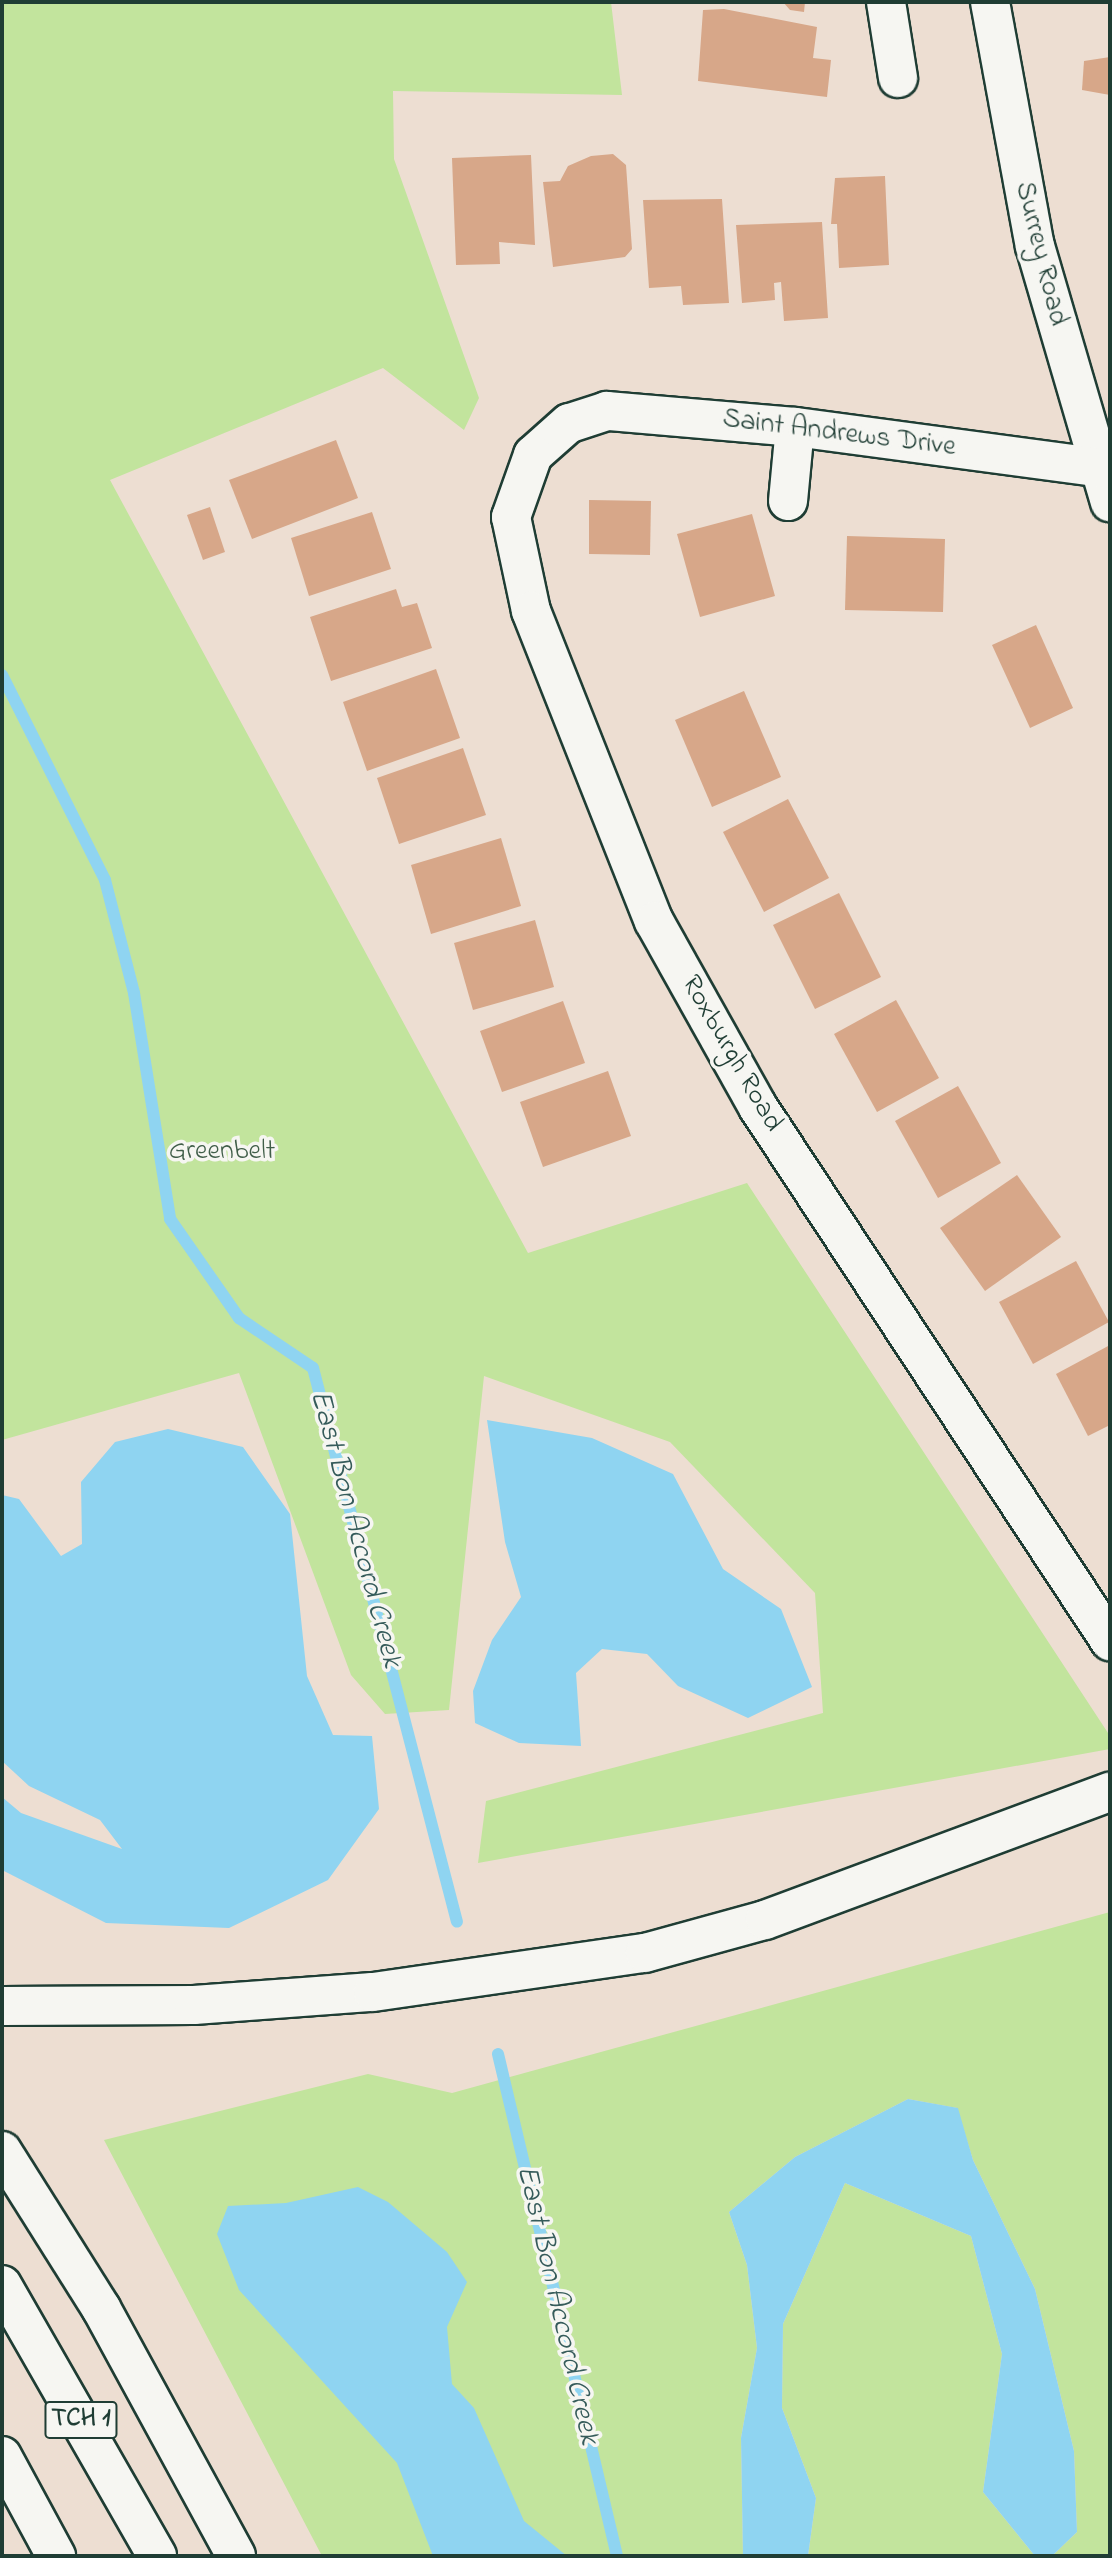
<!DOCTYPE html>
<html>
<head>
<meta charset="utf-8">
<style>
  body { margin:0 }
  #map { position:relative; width:1112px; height:2558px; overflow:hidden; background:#edded2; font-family:"Indie Flower",sans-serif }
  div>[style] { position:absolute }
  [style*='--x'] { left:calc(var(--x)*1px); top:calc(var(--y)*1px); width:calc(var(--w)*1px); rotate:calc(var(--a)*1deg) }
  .green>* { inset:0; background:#c2e49d }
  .water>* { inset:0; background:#8fd4f1 }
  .stream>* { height:12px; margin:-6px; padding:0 6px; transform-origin:6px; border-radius:6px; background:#8fd4f1 }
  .building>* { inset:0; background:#d7a789 }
  .roads { filter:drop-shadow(2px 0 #1f3d34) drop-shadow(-2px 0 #1f3d34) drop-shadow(0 2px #1f3d34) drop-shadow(0 -2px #1f3d34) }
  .minor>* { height:38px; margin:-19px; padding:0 19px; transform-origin:19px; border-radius:19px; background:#f6f6f2 }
  .highway>* { height:38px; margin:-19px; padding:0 19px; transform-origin:19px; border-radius:19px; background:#f6f6f2 }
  span { translate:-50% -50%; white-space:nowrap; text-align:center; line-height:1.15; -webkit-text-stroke:7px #f6f6f2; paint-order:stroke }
  .shield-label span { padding:2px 5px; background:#f6f6f2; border:2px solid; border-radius:5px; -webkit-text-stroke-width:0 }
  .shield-label { font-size:26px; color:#1f3d34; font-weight:700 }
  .street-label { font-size:28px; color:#1f3d34 }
  .park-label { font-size:28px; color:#405e49 }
  .water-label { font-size:30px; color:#355b5a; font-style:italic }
  .frame { position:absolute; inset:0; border:4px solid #1f3d34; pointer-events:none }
</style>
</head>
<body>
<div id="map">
  <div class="green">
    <div style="clip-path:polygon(2px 2px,611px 2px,622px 95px,393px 91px,394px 159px,479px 398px,464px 430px,383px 368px,110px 480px,528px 1253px,747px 1183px,1110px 1736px,1110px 1749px,478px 1863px,486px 1801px,823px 1713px,815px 1593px,670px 1442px,484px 1376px,449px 1710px,385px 1714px,351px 1675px,239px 1373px,2px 1440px)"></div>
    <div style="clip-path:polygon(1110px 1912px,1110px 2556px,1052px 2556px,1077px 2532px,1074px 2451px,1035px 2289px,973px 2160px,957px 2108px,908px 2099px,795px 2157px,729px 2212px,747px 2265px,757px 2348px,741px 2438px,743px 2556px,322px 2556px,104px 2140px,368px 2074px,452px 2093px)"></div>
    <div style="clip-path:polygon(845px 2183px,971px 2236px,1002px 2354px,983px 2492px,1035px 2556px,808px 2556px,816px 2498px,782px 2408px,783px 2324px)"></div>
  </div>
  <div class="water">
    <div style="clip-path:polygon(487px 1420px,592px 1438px,673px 1474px,723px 1569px,781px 1609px,812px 1687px,748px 1718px,678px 1686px,647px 1654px,602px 1649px,576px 1673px,581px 1746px,519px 1743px,475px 1723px,473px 1691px,492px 1640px,521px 1597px,505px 1542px)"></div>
    <div style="clip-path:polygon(168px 1429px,243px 1447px,290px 1514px,307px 1676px,333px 1735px,372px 1736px,379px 1809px,328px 1880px,229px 1928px,106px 1923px,2px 1870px,2px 1797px,21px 1813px,122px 1849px,100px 1820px,29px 1786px,2px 1761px,2px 1495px,19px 1499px,61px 1556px,82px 1544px,81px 1482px,115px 1442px)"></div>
    <div style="clip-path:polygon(908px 2099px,958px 2108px,973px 2160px,1035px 2289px,1074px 2451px,1077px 2532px,1052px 2556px,1035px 2556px,983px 2492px,1002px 2354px,971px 2236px,845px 2183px,783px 2324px,782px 2408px,816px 2498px,808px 2556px,743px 2556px,741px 2438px,757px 2348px,747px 2265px,729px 2212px,795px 2157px)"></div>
    <div style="clip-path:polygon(358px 2187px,388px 2202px,447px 2252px,467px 2282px,447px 2327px,452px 2384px,474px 2408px,524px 2521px,567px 2556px,433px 2556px,397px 2463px,239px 2290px,217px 2234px,228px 2206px,286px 2203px)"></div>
  </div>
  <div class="stream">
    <div style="--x:2;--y:675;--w:229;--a:63.3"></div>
    <div style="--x:105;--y:880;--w:117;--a:75.6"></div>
    <div style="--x:134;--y:993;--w:229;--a:80.9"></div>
    <div style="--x:170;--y:1219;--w:121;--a:55.1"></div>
    <div style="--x:239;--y:1318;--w:89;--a:34"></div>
    <div style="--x:313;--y:1368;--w:572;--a:75.43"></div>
    <div style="--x:498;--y:2054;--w:516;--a:76.66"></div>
  </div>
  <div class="building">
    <div style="clip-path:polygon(783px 2px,805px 2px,804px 12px,790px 10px)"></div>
    <div style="clip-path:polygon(724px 9px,817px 27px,813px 58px,831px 60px,827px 97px,698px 81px,703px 10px)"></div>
    <div style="clip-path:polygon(1110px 57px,1110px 95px,1082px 90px,1084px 61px)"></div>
    <div style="clip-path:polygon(613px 154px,626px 165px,632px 249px,625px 257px,553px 267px,543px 182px,560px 181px,568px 166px,591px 156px)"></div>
    <div style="clip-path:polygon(531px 155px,535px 245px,499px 242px,500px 264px,456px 265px,452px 158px)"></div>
    <div style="clip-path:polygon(885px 176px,889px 265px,839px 268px,837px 224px,831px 224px,835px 178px)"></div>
    <div style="clip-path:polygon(722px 199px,729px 303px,683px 305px,681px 286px,649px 288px,643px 200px)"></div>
    <div style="clip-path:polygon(822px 222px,828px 318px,784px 321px,781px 282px,774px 283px,775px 300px,742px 303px,736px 225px)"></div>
    <div style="clip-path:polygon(336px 440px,358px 498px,252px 539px,229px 480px)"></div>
    <div style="clip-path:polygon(589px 500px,651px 501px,650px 555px,589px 554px)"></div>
    <div style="clip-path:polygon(210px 507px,225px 552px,203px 560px,187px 515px)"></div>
    <div style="clip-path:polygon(372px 512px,391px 569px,309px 596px,291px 538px)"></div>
    <div style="clip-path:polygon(752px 514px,775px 596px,700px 617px,677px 534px)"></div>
    <div style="clip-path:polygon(847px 536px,945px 539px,943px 612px,845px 610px)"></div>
    <div style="clip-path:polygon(396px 589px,402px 607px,417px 603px,432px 648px,331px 681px,310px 617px)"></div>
    <div style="clip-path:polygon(1036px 625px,1073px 708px,1030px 728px,992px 645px)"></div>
    <div style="clip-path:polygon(436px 669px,460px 738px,367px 771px,343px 702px)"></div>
    <div style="clip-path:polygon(744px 691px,781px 777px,712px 807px,675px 720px)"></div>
    <div style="clip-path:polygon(463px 748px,486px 815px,399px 844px,377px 778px)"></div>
    <div style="clip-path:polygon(788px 799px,829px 878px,764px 912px,723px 832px)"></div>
    <div style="clip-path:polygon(501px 838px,521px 906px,431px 934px,411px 865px)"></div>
    <div style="clip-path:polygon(839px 893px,881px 977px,815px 1009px,773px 925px)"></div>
    <div style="clip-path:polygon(535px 920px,554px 987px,473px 1010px,454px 943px)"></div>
    <div style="clip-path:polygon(896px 1000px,939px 1078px,877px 1112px,834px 1034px)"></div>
    <div style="clip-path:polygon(563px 1001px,585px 1063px,502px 1092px,480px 1031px)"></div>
    <div style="clip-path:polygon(608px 1071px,631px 1136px,543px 1167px,520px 1102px)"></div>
    <div style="clip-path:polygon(958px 1086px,1001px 1163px,938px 1198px,895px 1121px)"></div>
    <div style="clip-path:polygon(1017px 1175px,1061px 1237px,985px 1291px,940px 1228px)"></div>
    <div style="clip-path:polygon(1076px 1261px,1109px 1322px,1033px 1364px,999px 1302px)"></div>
    <div style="clip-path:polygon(1110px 1345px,1110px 1425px,1088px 1436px,1056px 1374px)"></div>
  </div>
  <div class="roads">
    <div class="minor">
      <div style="--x:886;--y:2;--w:77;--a:81"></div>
      <div style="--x:990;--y:2;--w:248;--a:79.6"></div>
      <div style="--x:1035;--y:246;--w:267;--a:73.7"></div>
      <div style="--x:1110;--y:469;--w:318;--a:-172.4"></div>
      <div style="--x:795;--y:427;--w:189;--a:-175.1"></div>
      <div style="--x:607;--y:411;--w:40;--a:162"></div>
      <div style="--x:569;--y:423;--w:48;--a:138.4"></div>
      <div style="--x:533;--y:455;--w:66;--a:109.5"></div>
      <div style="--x:511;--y:517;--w:96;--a:78"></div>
      <div style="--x:531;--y:611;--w:334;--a:68.4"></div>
      <div style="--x:654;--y:921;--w:213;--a:60.8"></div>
      <div style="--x:758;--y:1107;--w:640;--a:56.61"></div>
      <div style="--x:788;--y:501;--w:74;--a:-84.6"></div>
      <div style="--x:2;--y:2006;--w:192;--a:-0.3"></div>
      <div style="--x:194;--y:2005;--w:179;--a:-4.2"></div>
      <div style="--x:373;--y:1992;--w:275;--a:-8.2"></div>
      <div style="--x:645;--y:1953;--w:124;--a:-15.4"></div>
      <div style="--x:765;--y:1920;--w:368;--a:-20.4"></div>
    </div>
    <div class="highway">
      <div style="--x:2;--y:2151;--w:186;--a:57.8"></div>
      <div style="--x:101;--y:2308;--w:282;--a:61.4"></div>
      <div style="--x:2;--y:2285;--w:312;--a:60.2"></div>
      <div style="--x:2;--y:2456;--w:114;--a:61.6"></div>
    </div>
  </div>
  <div class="shield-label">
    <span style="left:81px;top:2420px">TCH 1</span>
  </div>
  <div class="street-label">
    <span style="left:1040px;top:254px;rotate:76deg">Surrey Road</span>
    <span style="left:839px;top:434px;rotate:7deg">Saint Andrews Drive</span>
    <span style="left:731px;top:1054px;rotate:60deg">Roxburgh Road</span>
  </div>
  <div class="park-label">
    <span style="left:222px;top:1152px">Greenbelt</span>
  </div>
  <div class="water-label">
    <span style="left:355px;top:1529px;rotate:75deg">East Bon Accord Creek</span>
    <span style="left:557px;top:2305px;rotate:77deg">East Bon Accord Creek</span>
  </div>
  <div class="frame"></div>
</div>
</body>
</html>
